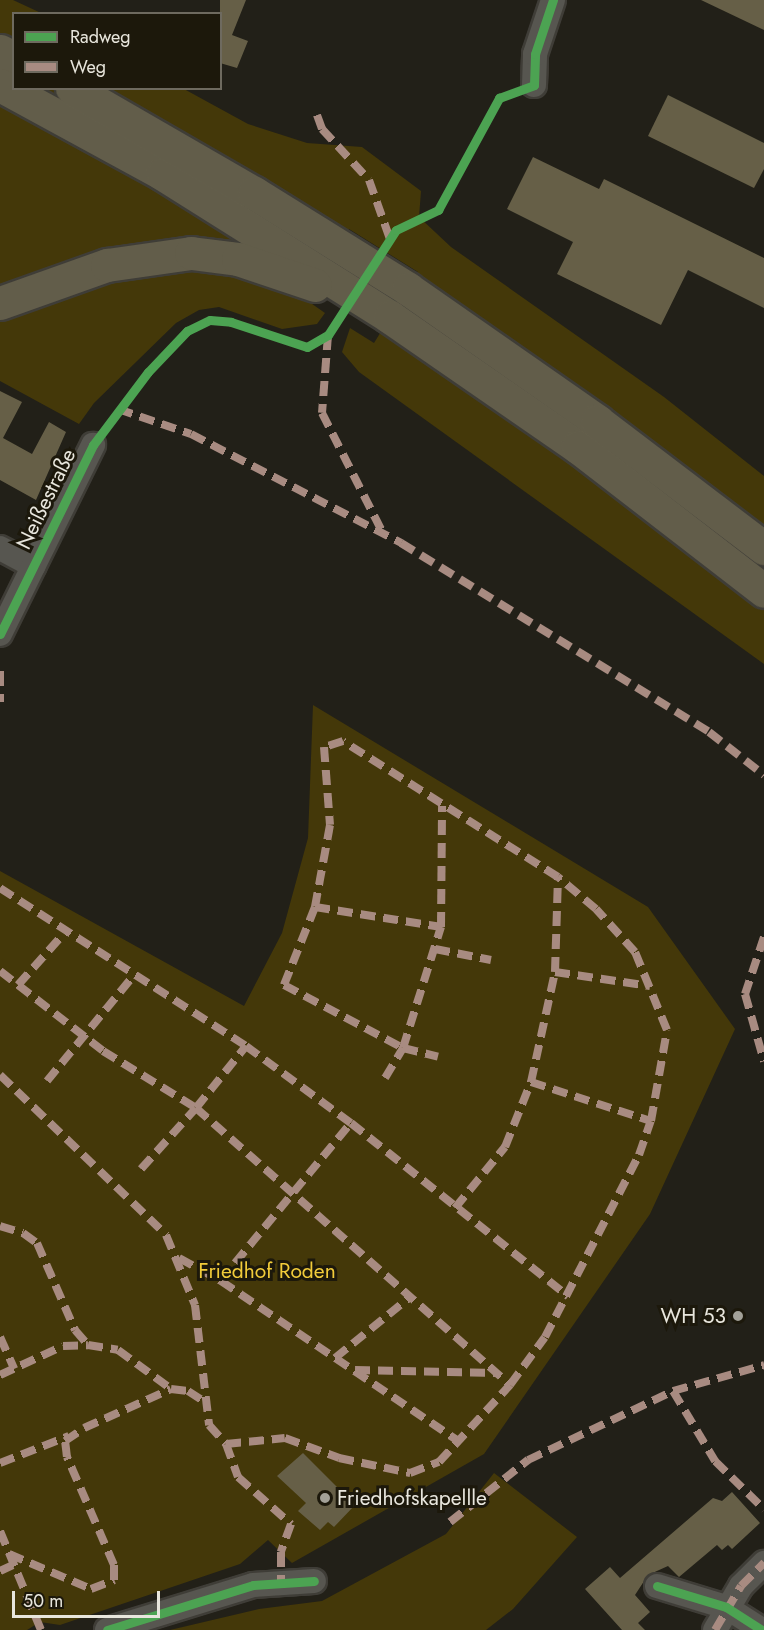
<!DOCTYPE html>
<html>
<head>
<meta charset="utf-8">
<style>
  body { margin:0 }
  #map { position:relative; width:764px; height:1630px; overflow:hidden; background:#222018; font-family:Jost,sans-serif }
  div>[style] { position:absolute }
  [style*='--x'] { left:calc(var(--x)*1px); top:calc(var(--y)*1px); width:calc(var(--w)*1px); rotate:calc(var(--a)*1deg) }
  .green>* { inset:0; background:#443809 }
  .building>* { inset:0; background:#665f47 }
  .roads { filter:drop-shadow(2px 0 #3f3d37) drop-shadow(-2px 0 #3f3d37) drop-shadow(0 2px #3f3d37) drop-shadow(0 -2px #3f3d37) }
  .minor>* { height:24px; margin:-12px; padding:0 12px; transform-origin:12px; border-radius:12px; background:#575650 }
  .highway>* { height:33px; margin:-16.5px; padding:0 16.5px; transform-origin:16.5px; border-radius:16.5px; background:#625d4a }
  .quiet>* { height:8px; margin-top:-4px; transform-origin:0; background:repeating-linear-gradient(90deg,#a88b81 0 15px,transparent 0 23px) }
  .cycleway>* { height:9px; margin:-4.5px; padding:0 4.5px; transform-origin:4.5px; border-radius:4.5px; background:#4ca352 }
  .dots>* { width:16px; height:16px; translate:-50% -50%; box-sizing:border-box; border:3px solid #1c180b; border-radius:50% }
  span { translate:-50% -50%; white-space:nowrap; text-align:center; line-height:1.15; -webkit-text-stroke:6px #1c180b; paint-order:stroke }
  .street-label { font-size:21px; color:#e8e6dd }
  .park-label { font-size:21px; color:#f1cb3a }
  .poi-label { font-size:21px; color:#e8e6dd }
  .right { translate:-100% -50%; text-align:right }
  .left { translate:0 -50%; text-align:left }
  .legend { position:absolute; left:12px; top:12px; width:210px; height:78px; box-sizing:border-box; background:#1c180b; border:2px solid #6e6a5f; margin:0; padding:8px 10px; list-style:none; font-size:18px; color:#e8e6dd }
  .legend li { display:flex; align-items:center; gap:12px; height:30px }
  .legend b { width:30px; border:2px solid #6e6a5f }
  .scale { position:absolute; left:12px; top:1591px; width:148px; height:27px; box-sizing:border-box; border:3px solid #e8e6dd; border-top:0; padding-left:8px; font-size:18px; line-height:21px; white-space:nowrap; color:#e8e6dd; -webkit-text-stroke:4px #1c180b; paint-order:stroke }
</style>
</head>
<body>
<div id="map">
  <div class="green">
    <div style="clip-path:polygon(0 0,13px 0,41px 13px,14px 14px,14px 88px,184px 89px,248px 124px,307px 143px,362px 147px,421px 191px,419px 217px,451px 247px,664px 397px,764px 476px,764px 664px,359px 372px,342px 352px,350px 328px,374px 343px,418px 272px,349px 229px,305px 299px,325px 313px,317px 324px,282px 329px,219px 307px,199px 310px,176px 323px,94px 403px,79px 424px,0 381px)"></div>
    <div style="clip-path:polygon(313px 705px,648px 907px,735px 1029px,650px 1214px,484px 1454px,292px 1563px,268px 1540px,240px 1564px,60px 1625px,40px 1622px,27px 1630px,0 1630px,0 871px,244px 1006px,282px 933px,308px 838px)"></div>
    <div style="clip-path:polygon(494px 1473px,577px 1537px,513px 1609px,486px 1630px,170px 1630px,259px 1609px,322px 1601px,446px 1534px)"></div>
  </div>
  <div class="building">
    <div style="clip-path:polygon(220px 0,246px 0,232px 35px,248px 41px,237px 68px,220px 63px)"></div>
    <div style="clip-path:polygon(701px 0,764px 0,764px 30px)"></div>
    <div style="clip-path:polygon(668px 95px,764px 143px,764px 169px,754px 188px,648px 136px)"></div>
    <div style="clip-path:polygon(533px 157px,599px 189px,604px 179px,764px 258px,764px 308px,688px 270px,661px 325px,557px 274px,573px 242px,507px 209px)"></div>
    <div style="clip-path:polygon(0 391px,22px 402px,3px 438px,32px 454px,49px 422px,66px 432px,36px 500px,0 480px)"></div>
    <div style="clip-path:polygon(303px 1453px,355px 1505px,334px 1527px,328px 1522px,320px 1530px,298px 1511px,306px 1503px,277px 1476px)"></div>
    <div style="clip-path:polygon(732px 1492px,760px 1523px,732px 1549px,728px 1545px,722px 1550px,717px 1545px,679px 1577px,668px 1566px,648px 1575px,635px 1595px,650px 1612px,638px 1623px,645px 1630px,622px 1630px,585px 1589px,610px 1567px,620px 1578px,713px 1498px,722px 1501px)"></div>
  </div>
  <div class="roads">
    <div class="minor">
      <div style="--x:534;--y:85;--w:31;--a:-88"></div>
      <div style="--x:535;--y:54;--w:57;--a:-71.6"></div>
      <div style="--x:0;--y:548;--w:38;--a:28"></div>
      <div style="--x:0;--y:634;--w:211;--a:-63.8"></div>
      <div style="--x:657;--y:1586;--w:72;--a:16.9"></div>
      <div style="--x:726;--y:1607;--w:43;--a:32.6"></div>
      <div style="--x:107;--y:1630;--w:153;--a:-17.1"></div>
      <div style="--x:253;--y:1585;--w:61;--a:-3.8"></div>
      <div style="--x:715;--y:1630;--w:51;--a:-59.4"></div>
      <div style="--x:741;--y:1586;--w:33;--a:-45"></div>
    </div>
    <div class="highway">
      <div style="--x:0;--y:51;--w:16;--a:27"></div>
      <div style="--x:0;--y:85;--w:186;--a:28.6"></div>
      <div style="--x:163;--y:174;--w:268;--a:32.2"></div>
      <div style="--x:390;--y:317;--w:229;--a:34.7"></div>
      <div style="--x:578;--y:447;--w:235;--a:37.7"></div>
      <div style="--x:72;--y:88;--w:210;--a:30"></div>
      <div style="--x:254;--y:193;--w:181;--a:31.9"></div>
      <div style="--x:408;--y:289;--w:231;--a:34.9"></div>
      <div style="--x:597;--y:421;--w:210;--a:37.3"></div>
      <div style="--x:0;--y:303;--w:114;--a:-19.6"></div>
      <div style="--x:107;--y:265;--w:85;--a:-8.1"></div>
      <div style="--x:191;--y:253;--w:47;--a:7.3"></div>
      <div style="--x:238;--y:259;--w:81;--a:18.7"></div>
    </div>
  </div>
  <div class="quiet">
    <div style="--x:317;--y:115;--w:15;--a:70"></div>
    <div style="--x:322;--y:129;--w:69;--a:47.3"></div>
    <div style="--x:369;--y:180;--w:63;--a:70.4"></div>
    <div style="--x:328;--y:335;--w:78;--a:94.4"></div>
    <div style="--x:322;--y:413;--w:135;--a:63.1"></div>
    <div style="--x:118;--y:409;--w:77;--a:18.9"></div>
    <div style="--x:191;--y:434;--w:237;--a:27.4"></div>
    <div style="--x:401;--y:543;--w:361;--a:31.5"></div>
    <div style="--x:709;--y:732;--w:70;--a:38"></div>
    <div style="--x:0;--y:671;--w:31;--a:90"></div>
    <div style="--x:0;--y:888;--w:292;--a:32.7"></div>
    <div style="--x:246;--y:1046;--w:130;--a:36.3"></div>
    <div style="--x:351;--y:1123;--w:278;--a:38.6"></div>
    <div style="--x:315;--y:907;--w:128;--a:9"></div>
    <div style="--x:764;--y:937;--w:60;--a:108.4"></div>
    <div style="--x:745;--y:994;--w:70;--a:74.2"></div>
    <div style="--x:435;--y:949;--w:57;--a:11.1"></div>
    <div style="--x:0;--y:971;--w:130;--a:37.8"></div>
    <div style="--x:103;--y:1051;--w:109;--a:31.5"></div>
    <div style="--x:196;--y:1108;--w:80;--a:-51.1"></div>
    <div style="--x:555;--y:972;--w:96;--a:8.4"></div>
    <div style="--x:18;--y:985;--w:74;--a:-48.3"></div>
    <div style="--x:0;--y:1075;--w:231;--a:43.9"></div>
    <div style="--x:166;--y:1235;--w:76;--a:67.5"></div>
    <div style="--x:195;--y:1305;--w:121;--a:83.3"></div>
    <div style="--x:209;--y:1425;--w:25;--a:48"></div>
    <div style="--x:226;--y:1444;--w:59;--a:-5.8"></div>
    <div style="--x:285;--y:1438;--w:58;--a:20.3"></div>
    <div style="--x:339;--y:1458;--w:73;--a:11.9"></div>
    <div style="--x:410;--y:1473;--w:31;--a:-21"></div>
    <div style="--x:439;--y:1462;--w:105;--a:-47.3"></div>
    <div style="--x:510;--y:1385;--w:59;--a:-53.9"></div>
    <div style="--x:545;--y:1337;--w:205;--a:-62.7"></div>
    <div style="--x:639;--y:1155;--w:36;--a:-71"></div>
    <div style="--x:651;--y:1121;--w:92;--a:-80"></div>
    <div style="--x:667;--y:1030;--w:84;--a:-112.3"></div>
    <div style="--x:635;--y:952;--w:58;--a:-132.2"></div>
    <div style="--x:596;--y:909;--w:50;--a:-139.9"></div>
    <div style="--x:558;--y:877;--w:254;--a:-147.7"></div>
    <div style="--x:343;--y:741;--w:20;--a:162"></div>
    <div style="--x:324;--y:747;--w:78;--a:85.6"></div>
    <div style="--x:330;--y:825;--w:83;--a:100.4"></div>
    <div style="--x:315;--y:907;--w:84;--a:111.7"></div>
    <div style="--x:284;--y:985;--w:135;--a:27.9"></div>
    <div style="--x:403;--y:1048;--w:36;--a:14"></div>
    <div style="--x:385;--y:1078;--w:35;--a:-59"></div>
    <div style="--x:403;--y:1048;--w:127;--a:-72.6"></div>
    <div style="--x:441;--y:927;--w:121;--a:-89.5"></div>
    <div style="--x:47;--y:1081;--w:137;--a:-50.6"></div>
    <div style="--x:531;--y:1082;--w:126;--a:18"></div>
    <div style="--x:141;--y:1169;--w:82;--a:-48"></div>
    <div style="--x:196;--y:1108;--w:419;--a:41.4"></div>
    <div style="--x:455;--y:1208;--w:79;--a:-50.7"></div>
    <div style="--x:505;--y:1147;--w:70;--a:-68.2"></div>
    <div style="--x:531;--y:1082;--w:113;--a:-77.7"></div>
    <div style="--x:555;--y:972;--w:95;--a:-88.2"></div>
    <div style="--x:0;--y:1226;--w:24;--a:17"></div>
    <div style="--x:23;--y:1233;--w:17;--a:36"></div>
    <div style="--x:37;--y:1243;--w:95;--a:66.4"></div>
    <div style="--x:75;--y:1330;--w:20;--a:49"></div>
    <div style="--x:179;--y:1258;--w:48;--a:28.7"></div>
    <div style="--x:235;--y:1263;--w:182;--a:-50.4"></div>
    <div style="--x:227;--y:1273;--w:10;--a:127"></div>
    <div style="--x:221;--y:1281;--w:286;--a:34"></div>
    <div style="--x:0;--y:1337;--w:35;--a:66"></div>
    <div style="--x:335;--y:1358;--w:97;--a:-39.1"></div>
    <div style="--x:355;--y:1370;--w:141;--a:1.2"></div>
    <div style="--x:0;--y:1375;--w:69;--a:-24.7"></div>
    <div style="--x:63;--y:1346;--w:25;--a:-2"></div>
    <div style="--x:88;--y:1345;--w:30;--a:9"></div>
    <div style="--x:118;--y:1350;--w:66;--a:36.3"></div>
    <div style="--x:673;--y:1391;--w:82;--a:59"></div>
    <div style="--x:715;--y:1461;--w:69;--a:44.4"></div>
    <div style="--x:226;--y:1444;--w:35;--a:70"></div>
    <div style="--x:238;--y:1477;--w:71;--a:41.6"></div>
    <div style="--x:291;--y:1524;--w:30;--a:110"></div>
    <div style="--x:281;--y:1552;--w:30;--a:90"></div>
    <div style="--x:0;--y:1463;--w:74;--a:-21.4"></div>
    <div style="--x:450;--y:1522;--w:100;--a:-38.5"></div>
    <div style="--x:528;--y:1460;--w:161;--a:-25.4"></div>
    <div style="--x:673;--y:1391;--w:95;--a:-15.9"></div>
    <div style="--x:0;--y:1531;--w:107;--a:67.5"></div>
    <div style="--x:9;--y:1554;--w:89;--a:23.1"></div>
    <div style="--x:91;--y:1589;--w:25;--a:-21"></div>
    <div style="--x:114;--y:1580;--w:15;--a:-90"></div>
    <div style="--x:114;--y:1565;--w:118;--a:-113.5"></div>
    <div style="--x:67;--y:1457;--w:16;--a:-97"></div>
    <div style="--x:65;--y:1441;--w:23;--a:-34"></div>
    <div style="--x:84;--y:1428;--w:95;--a:-24.1"></div>
    <div style="--x:171;--y:1389;--w:17;--a:7"></div>
    <div style="--x:188;--y:1391;--w:20;--a:33"></div>
    <div style="--x:0;--y:1571;--w:14;--a:-25"></div>
    <div style="--x:715;--y:1630;--w:51;--a:-59.4"></div>
    <div style="--x:741;--y:1586;--w:33;--a:-45"></div>
  </div>
  <div class="cycleway">
    <div style="--x:0;--y:634;--w:211;--a:-63.8"></div>
    <div style="--x:93;--y:445;--w:91;--a:-53"></div>
    <div style="--x:148;--y:372;--w:57;--a:-46.4"></div>
    <div style="--x:187;--y:331;--w:25;--a:-26"></div>
    <div style="--x:210;--y:320;--w:21;--a:5"></div>
    <div style="--x:231;--y:322;--w:80;--a:18.2"></div>
    <div style="--x:307;--y:347;--w:24;--a:-30"></div>
    <div style="--x:328;--y:335;--w:125;--a:-57.1"></div>
    <div style="--x:396;--y:230;--w:47;--a:-25.5"></div>
    <div style="--x:438;--y:210;--w:128;--a:-61.4"></div>
    <div style="--x:499;--y:98;--w:37;--a:-20"></div>
    <div style="--x:534;--y:85;--w:31;--a:-88"></div>
    <div style="--x:535;--y:54;--w:57;--a:-71.6"></div>
    <div style="--x:657;--y:1586;--w:72;--a:16.9"></div>
    <div style="--x:726;--y:1607;--w:43;--a:32.6"></div>
    <div style="--x:107;--y:1630;--w:153;--a:-17.1"></div>
    <div style="--x:253;--y:1585;--w:61;--a:-3.8"></div>
  </div>
  <div class="dots">
    <div style="left:738px;top:1316px;background:#a3a198"></div>
    <div style="left:325px;top:1498px;background:#a3a198"></div>
  </div>
  <div class="street-label">
    <span style="left:46px;top:499px;rotate:-64deg">Neißestraße</span>
  </div>
  <div class="park-label">
    <span style="left:267px;top:1271px">Friedhof Roden</span>
  </div>
  <div class="poi-label">
    <span class="right" style="left:726px;top:1316px">WH 53</span>
    <span class="left" style="left:337px;top:1498px">Friedhofskapellle</span>
  </div>
  <ul class="legend">
  <li><b style="height:8px;background:#4ca352"></b>Radweg</li>
  <li><b style="height:8px;background:#a88b81"></b>Weg</li>
  </ul>
  <div class="scale">50 m</div>
</div>
</body>
</html>
